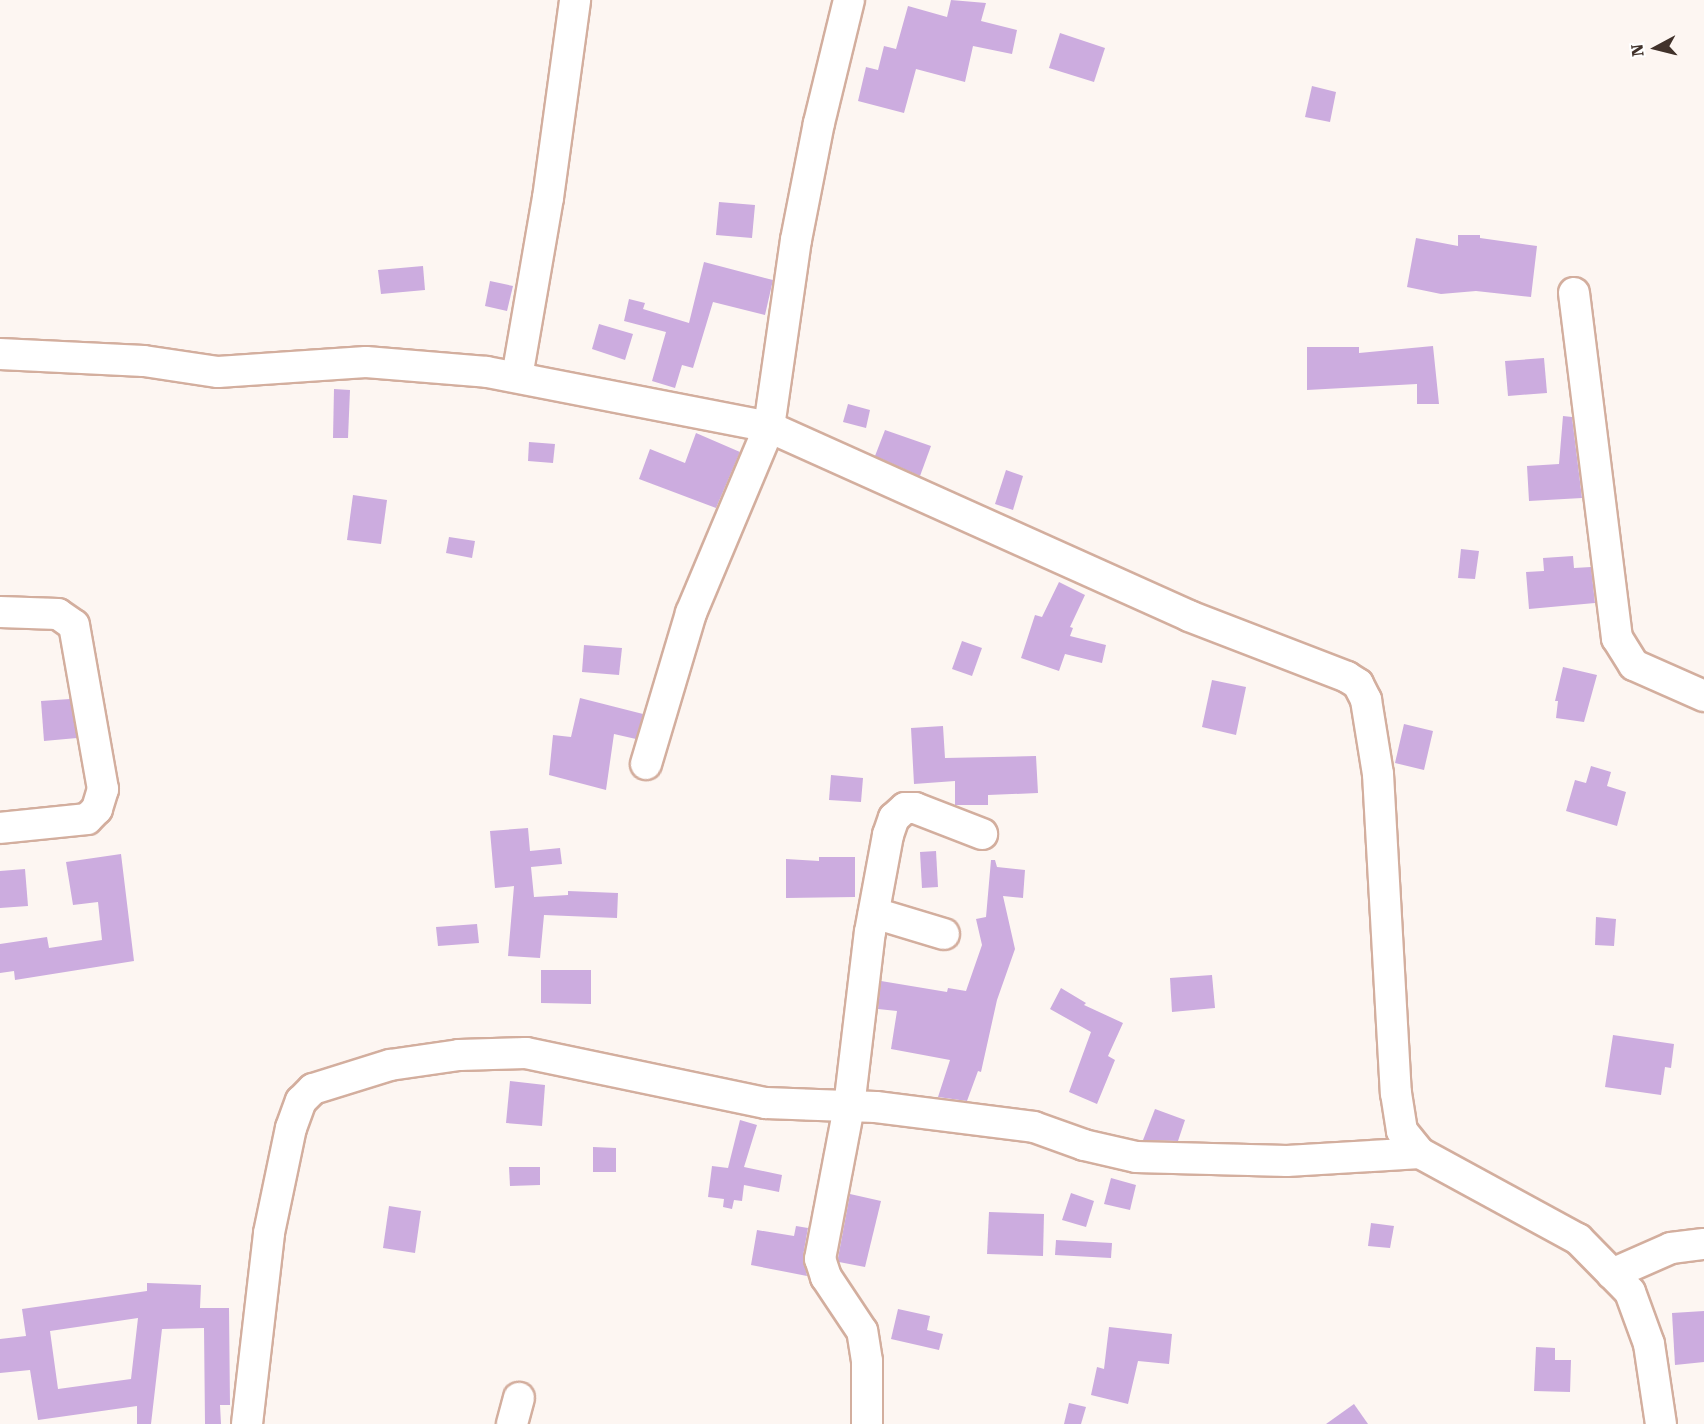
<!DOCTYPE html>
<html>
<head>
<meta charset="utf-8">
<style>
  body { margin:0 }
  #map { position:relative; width:1704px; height:1424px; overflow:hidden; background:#fdf6f2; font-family:"Roboto Serif",serif }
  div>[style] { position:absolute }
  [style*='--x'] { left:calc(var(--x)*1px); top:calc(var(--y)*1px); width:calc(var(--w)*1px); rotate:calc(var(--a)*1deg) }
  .building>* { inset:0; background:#ccacdf }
  .roads { filter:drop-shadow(2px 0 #d3ae9e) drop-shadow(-2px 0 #d3ae9e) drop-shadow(0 2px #d3ae9e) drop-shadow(0 -2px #d3ae9e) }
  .minor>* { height:30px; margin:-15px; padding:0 15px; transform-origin:15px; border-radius:15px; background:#fff }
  span { translate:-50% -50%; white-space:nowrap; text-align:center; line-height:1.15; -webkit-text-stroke:4.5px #fff; paint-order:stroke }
  .north { position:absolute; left:1626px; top:18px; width:60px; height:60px; -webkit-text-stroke:4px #fff; paint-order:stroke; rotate:263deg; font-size:16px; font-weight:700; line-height:24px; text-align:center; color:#41322b }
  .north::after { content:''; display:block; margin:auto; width:21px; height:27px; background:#41322b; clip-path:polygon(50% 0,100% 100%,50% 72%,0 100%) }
</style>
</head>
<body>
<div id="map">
  <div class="building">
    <div style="clip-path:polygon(951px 0,986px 3px,981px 21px,1017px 30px,1012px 54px,973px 46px,965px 82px,916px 69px,904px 113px,858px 101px,866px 67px,878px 70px,884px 46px,896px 49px,908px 6px,947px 17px)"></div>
    <div style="clip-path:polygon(1060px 33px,1105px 48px,1094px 82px,1049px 68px)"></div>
    <div style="clip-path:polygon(1312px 86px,1336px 92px,1330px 122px,1305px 117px)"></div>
    <div style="clip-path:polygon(719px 202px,755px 205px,752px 238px,716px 235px)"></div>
    <div style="clip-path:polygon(1458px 235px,1480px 235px,1480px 238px,1537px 246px,1531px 297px,1476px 291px,1441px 294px,1407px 287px,1416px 238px,1458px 246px)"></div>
    <div style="clip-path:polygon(704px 262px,773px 280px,765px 315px,713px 302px,693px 368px,682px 365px,675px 388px,652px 381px,666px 332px,624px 321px,629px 299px,645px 303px,643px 309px,689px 323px)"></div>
    <div style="clip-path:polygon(423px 266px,425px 290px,381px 294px,378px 270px)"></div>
    <div style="clip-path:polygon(490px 281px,513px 286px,507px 311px,485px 306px)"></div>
    <div style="clip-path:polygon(599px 324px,633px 334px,625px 360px,592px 349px)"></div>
    <div style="clip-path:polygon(1433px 346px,1439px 404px,1417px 404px,1417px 384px,1307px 390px,1307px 347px,1359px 347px,1359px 353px)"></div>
    <div style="clip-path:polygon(1544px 358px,1547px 393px,1508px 396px,1505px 361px)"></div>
    <div style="clip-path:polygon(334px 389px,350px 390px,348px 438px,333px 438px)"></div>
    <div style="clip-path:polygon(848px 404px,870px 410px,866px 428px,843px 422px)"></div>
    <div style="clip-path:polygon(1563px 416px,1572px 417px,1582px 498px,1529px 501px,1527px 466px,1559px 464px)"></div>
    <div style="clip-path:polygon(885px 430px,931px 446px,920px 476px,875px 456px)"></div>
    <div style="clip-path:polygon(696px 433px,740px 452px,716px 508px,639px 479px,650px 449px,685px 463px)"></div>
    <div style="clip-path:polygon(529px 442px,555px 444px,553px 463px,528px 461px)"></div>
    <div style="clip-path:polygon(1006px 470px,1023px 476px,1013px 510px,995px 504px)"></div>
    <div style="clip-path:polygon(353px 495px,387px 500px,381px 544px,347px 540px)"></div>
    <div style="clip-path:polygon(449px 537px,475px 541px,472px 558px,446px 553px)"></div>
    <div style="clip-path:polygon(1461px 549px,1479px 551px,1475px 579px,1458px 578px)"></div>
    <div style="clip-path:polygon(1573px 556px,1574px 568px,1591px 567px,1595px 603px,1529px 609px,1526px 572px,1544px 571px,1543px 558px)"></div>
    <div style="clip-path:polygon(1059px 582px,1085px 595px,1070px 627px,1073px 628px,1070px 636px,1106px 645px,1102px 663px,1065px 654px,1059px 671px,1021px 658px,1035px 615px,1042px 617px)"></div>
    <div style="clip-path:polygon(962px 641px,982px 648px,972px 676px,952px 669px)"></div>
    <div style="clip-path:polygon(584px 645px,622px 648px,619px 675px,582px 672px)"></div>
    <div style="clip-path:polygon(1563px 667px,1597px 675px,1584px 722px,1556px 718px,1558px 701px,1555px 701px)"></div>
    <div style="clip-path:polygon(1212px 680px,1246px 687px,1236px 735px,1202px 727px)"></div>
    <div style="clip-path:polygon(580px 698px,643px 714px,636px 739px,614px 734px,606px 790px,549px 775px,553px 735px,571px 737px)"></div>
    <div style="clip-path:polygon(70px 699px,77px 738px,44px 741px,41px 701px)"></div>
    <div style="clip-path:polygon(1404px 724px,1433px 731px,1424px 770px,1395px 763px)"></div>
    <div style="clip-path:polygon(943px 726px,945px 758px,1036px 756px,1038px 793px,988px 795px,988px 805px,955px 805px,955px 781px,914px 784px,911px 728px)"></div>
    <div style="clip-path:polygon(1591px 766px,1611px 772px,1607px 786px,1626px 792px,1617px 826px,1566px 811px,1575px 780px,1586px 783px)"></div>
    <div style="clip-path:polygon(831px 775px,863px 778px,861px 802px,829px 800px)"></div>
    <div style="clip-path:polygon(528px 828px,530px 851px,560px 848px,562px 864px,531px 867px,534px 897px,568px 895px,568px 891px,618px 893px,617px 918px,544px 915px,540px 958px,508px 956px,514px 886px,495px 888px,490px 831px)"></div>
    <div style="clip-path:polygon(936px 851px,938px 887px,922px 888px,920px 852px)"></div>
    <div style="clip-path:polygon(121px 854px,134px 961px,15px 980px,14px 971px,0 973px,0 944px,47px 937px,49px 948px,102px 940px,98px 902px,73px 905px,66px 862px)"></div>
    <div style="clip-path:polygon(819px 857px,855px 857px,855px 897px,786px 898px,786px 859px,819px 861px)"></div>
    <div style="clip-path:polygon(991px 860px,995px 860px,997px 867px,1025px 870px,1023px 898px,1003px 896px,1015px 949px,997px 1000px,981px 1072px,978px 1071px,967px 1101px,938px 1097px,950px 1060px,891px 1049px,897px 1011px,878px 1009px,881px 981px,947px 992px,948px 988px,966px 991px,982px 945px,976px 919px,986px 917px)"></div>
    <div style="clip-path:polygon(25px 869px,28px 906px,0 908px,0 871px)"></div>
    <div style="clip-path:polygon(1596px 917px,1616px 919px,1614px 946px,1595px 945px)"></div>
    <div style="clip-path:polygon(477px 924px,479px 943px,438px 946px,436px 927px)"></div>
    <div style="clip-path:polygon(541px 970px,591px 970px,591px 1004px,541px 1003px)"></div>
    <div style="clip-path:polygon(1212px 975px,1215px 1008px,1172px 1012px,1170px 978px)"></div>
    <div style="clip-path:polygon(1061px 988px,1086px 1003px,1084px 1005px,1123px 1023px,1108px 1056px,1115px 1060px,1097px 1104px,1069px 1092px,1091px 1032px,1050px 1009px)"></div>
    <div style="clip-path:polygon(1613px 1035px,1674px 1044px,1671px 1068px,1665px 1067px,1661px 1095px,1605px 1087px)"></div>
    <div style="clip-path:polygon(510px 1081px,545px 1085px,542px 1126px,506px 1123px)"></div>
    <div style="clip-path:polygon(1155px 1109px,1185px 1120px,1178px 1141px,1143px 1140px)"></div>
    <div style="clip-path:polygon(740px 1120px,757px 1125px,744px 1167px,782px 1175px,779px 1192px,744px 1185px,742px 1201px,734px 1200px,732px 1209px,723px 1207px,724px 1199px,708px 1197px,712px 1166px,728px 1168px)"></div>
    <div style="clip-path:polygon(593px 1147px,616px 1148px,616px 1172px,593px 1172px)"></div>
    <div style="clip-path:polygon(509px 1167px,540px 1167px,540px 1185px,510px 1186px)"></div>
    <div style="clip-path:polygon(1111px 1178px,1136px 1185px,1130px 1210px,1104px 1204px)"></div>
    <div style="clip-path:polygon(1071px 1193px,1094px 1201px,1086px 1227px,1062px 1220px)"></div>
    <div style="clip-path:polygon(850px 1194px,881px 1201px,865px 1267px,839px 1262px,838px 1258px)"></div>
    <div style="clip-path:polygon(389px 1206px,421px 1211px,415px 1253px,383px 1248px)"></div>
    <div style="clip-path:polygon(989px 1212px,1044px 1214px,1043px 1256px,987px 1254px)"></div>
    <div style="clip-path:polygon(1371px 1223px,1394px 1226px,1390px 1248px,1368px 1246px)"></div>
    <div style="clip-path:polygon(796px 1226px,808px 1228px,803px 1256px,807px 1276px,751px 1265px,757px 1230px,794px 1236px)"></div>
    <div style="clip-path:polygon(1056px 1240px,1112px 1243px,1111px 1258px,1055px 1255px)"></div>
    <div style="clip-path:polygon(evenodd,147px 1283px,201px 1285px,200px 1308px,229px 1308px,230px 1405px,220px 1405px,221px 1424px,205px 1424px,204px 1328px,162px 1329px,151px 1424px,137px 1424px,137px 1406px,38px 1420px,30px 1370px,0 1373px,0 1339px,26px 1336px,22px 1309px,147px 1291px,147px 1283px,138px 1318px,131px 1379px,58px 1389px,50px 1331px,138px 1318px)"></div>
    <div style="clip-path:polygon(898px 1309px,930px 1316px,927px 1330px,943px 1334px,939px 1350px,891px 1339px)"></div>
    <div style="clip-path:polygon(1704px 1311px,1704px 1362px,1675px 1365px,1672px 1313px)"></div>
    <div style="clip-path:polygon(1109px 1327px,1172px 1334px,1169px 1364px,1138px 1361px,1128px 1404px,1091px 1395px,1097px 1367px,1104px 1369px)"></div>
    <div style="clip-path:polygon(1536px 1347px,1555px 1348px,1555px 1360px,1571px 1360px,1570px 1392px,1534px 1391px)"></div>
    <div style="clip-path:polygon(1069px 1403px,1086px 1407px,1081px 1424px,1064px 1424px)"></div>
    <div style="clip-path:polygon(1354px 1404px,1368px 1424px,1326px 1424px)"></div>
  </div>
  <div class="roads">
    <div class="minor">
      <div style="--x:1574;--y:293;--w:348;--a:82.9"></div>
      <div style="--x:1617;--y:638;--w:32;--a:58"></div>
      <div style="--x:1634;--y:665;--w:77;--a:23.9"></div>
      <div style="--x:0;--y:354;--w:144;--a:2.8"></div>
      <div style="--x:144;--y:361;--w:75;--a:8.5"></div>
      <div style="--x:218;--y:372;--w:148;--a:-3.9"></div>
      <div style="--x:366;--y:362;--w:121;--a:4.7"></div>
      <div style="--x:487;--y:372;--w:287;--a:11"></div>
      <div style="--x:769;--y:427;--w:461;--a:24.2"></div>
      <div style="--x:1189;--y:616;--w:169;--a:21.1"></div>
      <div style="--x:1347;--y:677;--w:13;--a:32"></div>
      <div style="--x:1358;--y:684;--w:18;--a:63"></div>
      <div style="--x:1366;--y:700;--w:75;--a:80.8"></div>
      <div style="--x:1378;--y:774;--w:320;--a:86.8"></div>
      <div style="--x:1396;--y:1093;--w:38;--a:81"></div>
      <div style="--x:1402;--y:1131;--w:28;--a:51"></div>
      <div style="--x:1420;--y:1153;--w:180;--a:28.6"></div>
      <div style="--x:1578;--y:1239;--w:74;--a:45.5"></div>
      <div style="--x:1630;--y:1292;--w:55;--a:69.9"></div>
      <div style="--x:1649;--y:1344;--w:81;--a:81.5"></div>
      <div style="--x:517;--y:377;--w:182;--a:-80.2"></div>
      <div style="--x:548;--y:198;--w:200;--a:-82.2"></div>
      <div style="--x:0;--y:612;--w:58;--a:2"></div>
      <div style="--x:58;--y:614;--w:19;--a:35"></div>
      <div style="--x:74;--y:625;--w:167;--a:80"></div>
      <div style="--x:103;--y:789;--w:21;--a:107"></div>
      <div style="--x:97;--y:809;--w:14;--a:135"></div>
      <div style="--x:87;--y:819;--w:87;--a:174.1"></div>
      <div style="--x:646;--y:764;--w:158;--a:-73.4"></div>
      <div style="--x:691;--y:613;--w:202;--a:-67.2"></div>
      <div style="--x:769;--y:427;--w:189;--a:-81.8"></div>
      <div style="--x:796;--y:240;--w:119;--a:-78.9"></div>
      <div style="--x:819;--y:123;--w:127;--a:-76.3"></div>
      <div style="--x:874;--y:913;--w:73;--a:16.7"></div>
      <div style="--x:1612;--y:1274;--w:64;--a:-23.8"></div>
      <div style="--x:1671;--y:1248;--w:33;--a:-7"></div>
      <div style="--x:247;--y:1424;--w:192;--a:-83.4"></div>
      <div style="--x:269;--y:1233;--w:107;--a:-78.2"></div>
      <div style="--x:291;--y:1128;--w:29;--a:-70"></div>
      <div style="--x:301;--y:1101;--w:17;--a:-45"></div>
      <div style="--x:313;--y:1089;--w:81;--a:-17.3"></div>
      <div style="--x:390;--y:1065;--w:70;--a:-8.2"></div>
      <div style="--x:459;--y:1055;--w:67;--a:-1.7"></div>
      <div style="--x:526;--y:1053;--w:245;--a:11.8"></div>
      <div style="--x:766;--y:1103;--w:110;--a:2.1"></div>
      <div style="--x:876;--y:1107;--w:159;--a:7.2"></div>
      <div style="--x:1034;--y:1127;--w:53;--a:19.8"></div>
      <div style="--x:1084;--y:1145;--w:53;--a:13"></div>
      <div style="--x:1136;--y:1157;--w:151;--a:1.5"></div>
      <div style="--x:1287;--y:1161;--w:133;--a:-3.4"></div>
      <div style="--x:512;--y:1424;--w:27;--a:-75"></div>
      <div style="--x:867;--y:1424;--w:63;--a:-90"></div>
      <div style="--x:867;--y:1361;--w:30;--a:-99"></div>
      <div style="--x:862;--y:1331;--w:65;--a:-123.7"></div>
      <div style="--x:826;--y:1277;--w:19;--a:-108"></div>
      <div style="--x:820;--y:1259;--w:155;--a:-79.2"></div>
      <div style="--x:849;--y:1107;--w:176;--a:-83.2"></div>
      <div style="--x:870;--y:932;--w:99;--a:-79.5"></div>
      <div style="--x:888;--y:835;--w:18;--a:-71"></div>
      <div style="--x:894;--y:818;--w:15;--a:-42"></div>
      <div style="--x:905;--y:808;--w:10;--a:0"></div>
      <div style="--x:915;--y:808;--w:72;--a:21.2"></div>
    </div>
  </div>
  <div class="north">N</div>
</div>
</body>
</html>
